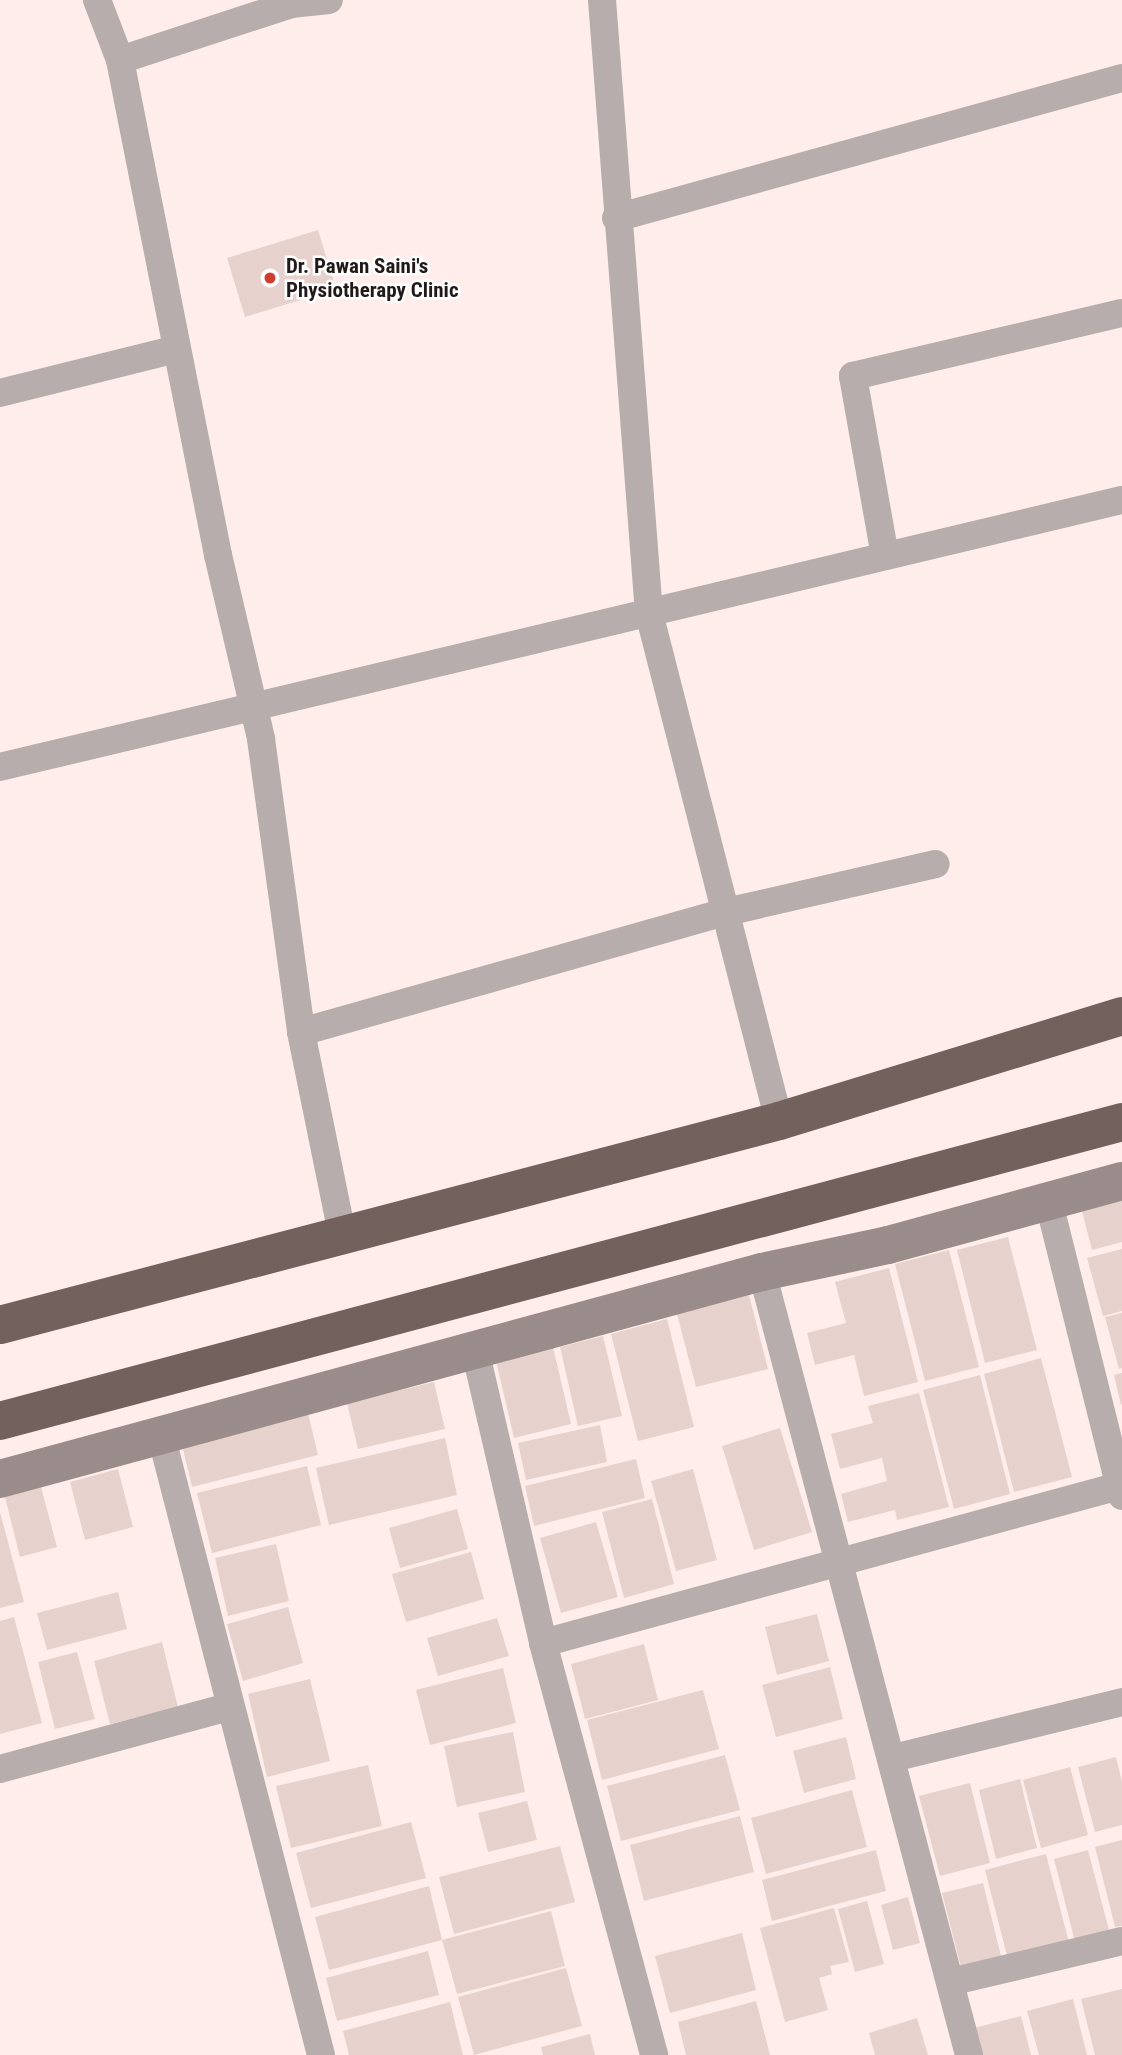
<!DOCTYPE html>
<html>
<head>
<meta charset="utf-8">
<style>
  body { margin:0 }
  #map { position:relative; width:1122px; height:2055px; overflow:hidden; background:#feedea; font-family:"Roboto Condensed",sans-serif }
  div>[style] { position:absolute }
  [style*='--x'] { left:calc(var(--x)*1px); top:calc(var(--y)*1px); width:calc(var(--w)*1px); rotate:calc(var(--a)*1deg) }
  .building>* { inset:0; background:#e6d1cd }
  .street>* { height:28px; margin:-14px; padding:0 14px; transform-origin:14px; border-radius:14px; background:#b7adac }
  .secondary>* { height:38px; margin:-19px; padding:0 19px; transform-origin:19px; border-radius:19px; background:#9a8c8a }
  .highway>* { height:38px; margin:-19px; padding:0 19px; transform-origin:19px; border-radius:19px; background:#73615d }
  .dots>* { width:19px; height:19px; translate:-50% -50%; box-sizing:border-box; border:4px solid #fff; border-radius:50% }
  span { translate:-50% -50%; white-space:nowrap; text-align:center; line-height:1.15; -webkit-text-stroke:5px #fff; paint-order:stroke }
  .poi-label { font-size:21px; color:#221a19; font-weight:700 }
  .left { translate:0 -50%; text-align:left }
</style>
</head>
<body>
<div id="map">
  <div class="building">
    <div style="clip-path:polygon(318px 230px,336px 289px,245px 317px,227px 258px)"></div>
    <div style="clip-path:polygon(1122px 1189px,1122px 1242px,1092px 1250px,1079px 1200px)"></div>
    <div style="clip-path:polygon(1008px 1237px,1037px 1350px,985px 1363px,957px 1250px)"></div>
    <div style="clip-path:polygon(1122px 1249px,1122px 1311px,1103px 1316px,1087px 1258px)"></div>
    <div style="clip-path:polygon(949px 1250px,979px 1367px,925px 1381px,895px 1264px)"></div>
    <div style="clip-path:polygon(889px 1268px,918px 1382px,864px 1396px,854px 1355px,815px 1365px,807px 1333px,846px 1323px,835px 1282px)"></div>
    <div style="clip-path:polygon(749px 1295px,768px 1369px,696px 1387px,677px 1314px)"></div>
    <div style="clip-path:polygon(1122px 1313px,1122px 1368px,1119px 1369px,1105px 1317px)"></div>
    <div style="clip-path:polygon(667px 1319px,694px 1427px,638px 1441px,611px 1334px)"></div>
    <div style="clip-path:polygon(603px 1336px,622px 1416px,578px 1426px,560px 1347px)"></div>
    <div style="clip-path:polygon(553px 1347px,571px 1424px,514px 1438px,496px 1361px)"></div>
    <div style="clip-path:polygon(1041px 1358px,1072px 1477px,1014px 1492px,984px 1374px)"></div>
    <div style="clip-path:polygon(1122px 1373px,1122px 1404px,1121px 1405px,1114px 1375px)"></div>
    <div style="clip-path:polygon(980px 1375px,1010px 1494px,954px 1509px,923px 1390px)"></div>
    <div style="clip-path:polygon(434px 1382px,445px 1429px,358px 1449px,347px 1403px)"></div>
    <div style="clip-path:polygon(919px 1393px,949px 1507px,897px 1520px,895px 1510px,848px 1522px,841px 1494px,887px 1481px,882px 1458px,840px 1469px,831px 1434px,873px 1423px,868px 1406px)"></div>
    <div style="clip-path:polygon(306px 1405px,318px 1455px,192px 1487px,180px 1437px)"></div>
    <div style="clip-path:polygon(600px 1425px,607px 1462px,526px 1480px,518px 1443px)"></div>
    <div style="clip-path:polygon(780px 1428px,812px 1532px,754px 1550px,722px 1446px)"></div>
    <div style="clip-path:polygon(445px 1438px,457px 1495px,329px 1525px,316px 1468px)"></div>
    <div style="clip-path:polygon(636px 1459px,645px 1498px,534px 1526px,525px 1486px)"></div>
    <div style="clip-path:polygon(307px 1466px,321px 1525px,212px 1553px,197px 1493px)"></div>
    <div style="clip-path:polygon(118px 1469px,133px 1527px,85px 1540px,70px 1482px)"></div>
    <div style="clip-path:polygon(693px 1469px,717px 1560px,676px 1571px,651px 1481px)"></div>
    <div style="clip-path:polygon(41px 1487px,57px 1547px,20px 1557px,5px 1497px)"></div>
    <div style="clip-path:polygon(652px 1499px,674px 1584px,624px 1598px,602px 1512px)"></div>
    <div style="clip-path:polygon(457px 1509px,468px 1549px,400px 1568px,389px 1528px)"></div>
    <div style="clip-path:polygon(0 1512px,24px 1602px,0 1608px)"></div>
    <div style="clip-path:polygon(596px 1522px,618px 1597px,561px 1613px,540px 1538px)"></div>
    <div style="clip-path:polygon(276px 1544px,289px 1601px,228px 1616px,215px 1558px)"></div>
    <div style="clip-path:polygon(471px 1552px,484px 1599px,406px 1622px,392px 1574px)"></div>
    <div style="clip-path:polygon(118px 1592px,127px 1629px,47px 1650px,37px 1613px)"></div>
    <div style="clip-path:polygon(288px 1607px,303px 1663px,243px 1681px,227px 1624px)"></div>
    <div style="clip-path:polygon(817px 1614px,829px 1661px,777px 1675px,765px 1627px)"></div>
    <div style="clip-path:polygon(14px 1617px,42px 1723px,0 1734px,0 1621px)"></div>
    <div style="clip-path:polygon(497px 1618px,509px 1656px,438px 1676px,427px 1638px)"></div>
    <div style="clip-path:polygon(162px 1642px,178px 1707px,110px 1724px,94px 1661px)"></div>
    <div style="clip-path:polygon(644px 1644px,658px 1700px,585px 1719px,571px 1664px)"></div>
    <div style="clip-path:polygon(77px 1652px,95px 1719px,55px 1729px,38px 1662px)"></div>
    <div style="clip-path:polygon(830px 1667px,843px 1719px,776px 1737px,762px 1685px)"></div>
    <div style="clip-path:polygon(503px 1668px,516px 1723px,430px 1745px,416px 1690px)"></div>
    <div style="clip-path:polygon(310px 1679px,330px 1761px,267px 1777px,248px 1694px)"></div>
    <div style="clip-path:polygon(703px 1690px,719px 1749px,602px 1780px,587px 1720px)"></div>
    <div style="clip-path:polygon(513px 1732px,525px 1792px,457px 1807px,444px 1746px)"></div>
    <div style="clip-path:polygon(846px 1737px,856px 1779px,804px 1793px,793px 1751px)"></div>
    <div style="clip-path:polygon(725px 1755px,740px 1810px,621px 1841px,607px 1786px)"></div>
    <div style="clip-path:polygon(1116px 1757px,1122px 1782px,1122px 1825px,1095px 1832px,1078px 1767px)"></div>
    <div style="clip-path:polygon(368px 1765px,382px 1826px,291px 1848px,276px 1786px)"></div>
    <div style="clip-path:polygon(1070px 1767px,1088px 1835px,1041px 1848px,1023px 1780px)"></div>
    <div style="clip-path:polygon(1020px 1779px,1037px 1848px,996px 1859px,979px 1790px)"></div>
    <div style="clip-path:polygon(970px 1783px,990px 1863px,940px 1876px,919px 1796px)"></div>
    <div style="clip-path:polygon(852px 1790px,867px 1847px,766px 1874px,751px 1818px)"></div>
    <div style="clip-path:polygon(527px 1801px,537px 1840px,488px 1852px,478px 1813px)"></div>
    <div style="clip-path:polygon(740px 1816px,754px 1872px,644px 1901px,630px 1845px)"></div>
    <div style="clip-path:polygon(411px 1822px,426px 1878px,311px 1908px,296px 1853px)"></div>
    <div style="clip-path:polygon(1122px 1840px,1122px 1926px,1115px 1927px,1095px 1847px)"></div>
    <div style="clip-path:polygon(560px 1846px,575px 1902px,454px 1934px,439px 1877px)"></div>
    <div style="clip-path:polygon(876px 1850px,886px 1891px,772px 1921px,762px 1880px)"></div>
    <div style="clip-path:polygon(1088px 1850px,1110px 1934px,1075px 1942px,1054px 1859px)"></div>
    <div style="clip-path:polygon(1046px 1854px,1071px 1950px,1010px 1967px,985px 1870px)"></div>
    <div style="clip-path:polygon(983px 1883px,1003px 1964px,963px 1975px,942px 1893px)"></div>
    <div style="clip-path:polygon(429px 1886px,442px 1940px,329px 1970px,315px 1917px)"></div>
    <div style="clip-path:polygon(908px 1897px,920px 1943px,893px 1950px,881px 1905px)"></div>
    <div style="clip-path:polygon(867px 1901px,884px 1964px,855px 1972px,838px 1909px)"></div>
    <div style="clip-path:polygon(834px 1908px,849px 1962px,830px 1966px,832px 1974px,819px 1978px,828px 2010px,785px 2022px,760px 1928px)"></div>
    <div style="clip-path:polygon(551px 1911px,565px 1966px,457px 1994px,442px 1940px)"></div>
    <div style="clip-path:polygon(742px 1933px,756px 1990px,670px 2013px,655px 1956px)"></div>
    <div style="clip-path:polygon(428px 1951px,439px 1995px,337px 2021px,326px 1978px)"></div>
    <div style="clip-path:polygon(566px 1968px,582px 2026px,474px 2055px,458px 1997px)"></div>
    <div style="clip-path:polygon(1122px 1989px,1122px 2055px,1095px 2055px,1081px 1999px)"></div>
    <div style="clip-path:polygon(1073px 1999px,1087px 2055px,1039px 2055px,1027px 2011px)"></div>
    <div style="clip-path:polygon(756px 2001px,770px 2055px,686px 2055px,678px 2022px)"></div>
    <div style="clip-path:polygon(450px 2002px,463px 2055px,349px 2055px,343px 2031px)"></div>
    <div style="clip-path:polygon(1021px 2016px,1031px 2055px,981px 2055px,974px 2028px)"></div>
    <div style="clip-path:polygon(917px 2018px,928px 2055px,875px 2055px,869px 2033px)"></div>
    <div style="clip-path:polygon(590px 2034px,595px 2055px,543px 2055px,541px 2047px)"></div>
  </div>
  <div class="street">
    <div style="--x:97;--y:0;--w:64;--a:69"></div>
    <div style="--x:120;--y:60;--w:505;--a:78.8"></div>
    <div style="--x:218;--y:555;--w:189;--a:76.8"></div>
    <div style="--x:261;--y:739;--w:296;--a:82.2"></div>
    <div style="--x:301;--y:1032;--w:210;--a:78.5"></div>
    <div style="--x:602;--y:0;--w:615;--a:85.62"></div>
    <div style="--x:649;--y:613;--w:524;--a:75.65"></div>
    <div style="--x:120;--y:60;--w:180;--a:-18.1"></div>
    <div style="--x:291;--y:4;--w:38;--a:-6"></div>
    <div style="--x:616;--y:218;--w:525;--a:-15.47"></div>
    <div style="--x:0;--y:393;--w:182;--a:-14"></div>
    <div style="--x:885;--y:556;--w:183;--a:-100.1"></div>
    <div style="--x:853;--y:376;--w:276;--a:-13.2"></div>
    <div style="--x:0;--y:767;--w:1153;--a:-13.39"></div>
    <div style="--x:301;--y:1032;--w:442;--a:-15.8"></div>
    <div style="--x:726;--y:912;--w:215;--a:-12.9"></div>
    <div style="--x:1048;--y:1199;--w:306;--a:76"></div>
    <div style="--x:762;--y:1272;--w:810;--a:75.19"></div>
    <div style="--x:475;--y:1350;--w:301;--a:76.9"></div>
    <div style="--x:543;--y:1643;--w:427;--a:74.9"></div>
    <div style="--x:161;--y:1435;--w:640;--a:75.53"></div>
    <div style="--x:543;--y:1643;--w:597;--a:-15.25"></div>
    <div style="--x:893;--y:1758;--w:236;--a:-13.7"></div>
    <div style="--x:0;--y:1769;--w:236;--a:-15.2"></div>
    <div style="--x:950;--y:1982;--w:177;--a:-13.4"></div>
  </div>
  <div class="secondary">
    <div style="--x:0;--y:1479;--w:790;--a:-15.2"></div>
    <div style="--x:762;--y:1272;--w:129;--a:-12.1"></div>
    <div style="--x:888;--y:1245;--w:243;--a:-15.3"></div>
  </div>
  <div class="highway">
    <div style="--x:0;--y:1325;--w:805;--a:-14.67"></div>
    <div style="--x:779;--y:1121;--w:359;--a:-17"></div>
    <div style="--x:0;--y:1421;--w:1161;--a:-14.92"></div>
  </div>
  <div class="dots">
    <div style="left:270px;top:278px;background:#cc3f30"></div>
  </div>
  <div class="poi-label">
    <span class="left" style="left:286px;top:278px">Dr. Pawan Saini's<br>Physiotherapy Clinic</span>
  </div>
</div>
</body>
</html>
